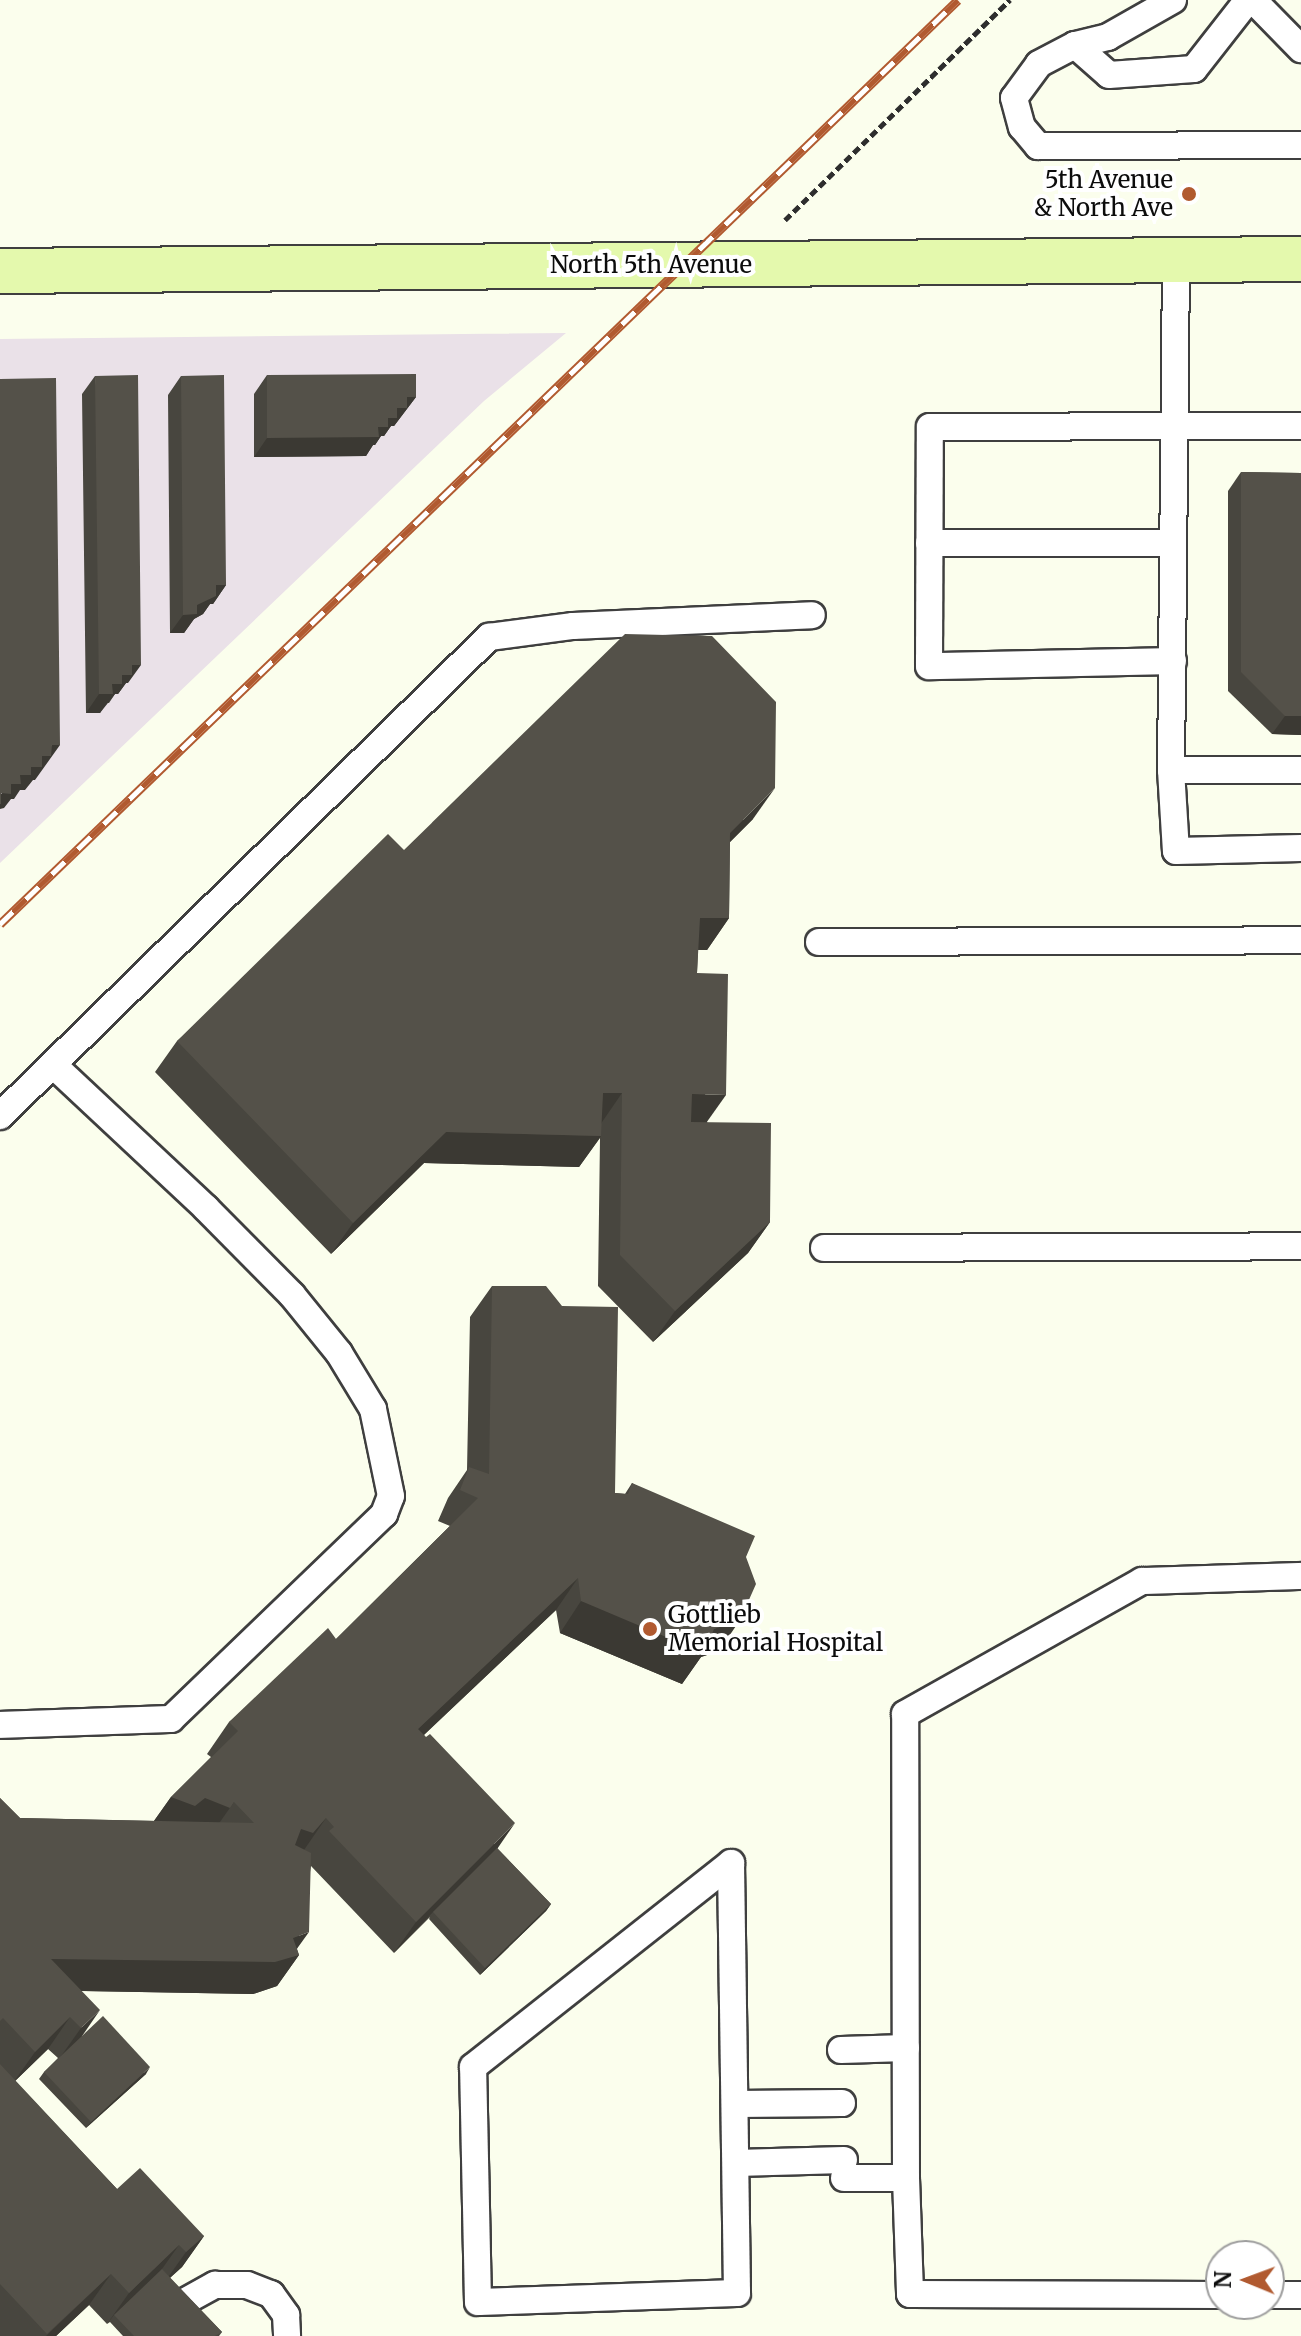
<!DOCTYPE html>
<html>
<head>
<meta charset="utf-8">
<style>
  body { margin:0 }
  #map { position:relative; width:1301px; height:2336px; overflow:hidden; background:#fbfeed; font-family:Merriweather,serif }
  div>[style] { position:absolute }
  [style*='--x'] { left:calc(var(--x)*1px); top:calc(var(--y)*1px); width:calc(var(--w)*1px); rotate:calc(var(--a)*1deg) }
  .industrial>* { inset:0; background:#eae1e8 }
  .path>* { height:5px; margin-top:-2.5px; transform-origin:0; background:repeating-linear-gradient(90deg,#2e2e2e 0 8px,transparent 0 12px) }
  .roads { filter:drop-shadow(2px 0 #3f3f3f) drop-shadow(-2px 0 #3f3f3f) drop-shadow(0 2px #3f3f3f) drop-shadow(0 -2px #3f3f3f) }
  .lane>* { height:26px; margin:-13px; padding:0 13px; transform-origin:13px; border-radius:13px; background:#fff }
  .secondary>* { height:44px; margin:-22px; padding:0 22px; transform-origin:22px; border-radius:22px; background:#e4f9ad }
  .rail>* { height:9px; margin-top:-4.5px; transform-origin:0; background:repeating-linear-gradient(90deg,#fff 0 18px,#b15a30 0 36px); box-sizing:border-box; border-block:2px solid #b15a30 }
  .wall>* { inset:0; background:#48463f }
  .shaded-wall>* { inset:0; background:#3b3933 }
  .building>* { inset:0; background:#545149 }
  .dots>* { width:22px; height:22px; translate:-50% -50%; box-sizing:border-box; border:4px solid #fff; border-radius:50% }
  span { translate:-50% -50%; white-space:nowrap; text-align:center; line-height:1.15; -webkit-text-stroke:8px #fff; paint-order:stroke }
  .poi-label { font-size:24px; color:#0c0c0c }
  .right { translate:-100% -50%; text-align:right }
  .left { translate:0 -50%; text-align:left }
  .street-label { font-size:24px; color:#0c0c0c }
  .north { position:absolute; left:1205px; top:2240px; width:80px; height:80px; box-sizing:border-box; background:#fff; border:2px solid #9e9e9e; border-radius:50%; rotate:271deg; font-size:22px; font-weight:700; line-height:32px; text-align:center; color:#0c0c0c }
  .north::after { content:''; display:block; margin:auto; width:28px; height:36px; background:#b15a30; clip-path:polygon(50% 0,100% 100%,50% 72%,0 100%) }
</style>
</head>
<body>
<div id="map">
  <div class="industrial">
    <div style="clip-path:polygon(566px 333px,484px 401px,0 863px,0 339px)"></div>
  </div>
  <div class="path">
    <div style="--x:785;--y:220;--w:315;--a:-44.4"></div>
  </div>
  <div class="roads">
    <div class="lane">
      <div style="--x:1173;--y:0;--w:75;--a:150.4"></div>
      <div style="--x:1108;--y:37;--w:34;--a:166"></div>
      <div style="--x:1075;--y:45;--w:41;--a:152.2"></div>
      <div style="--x:1039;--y:64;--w:42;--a:126.3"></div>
      <div style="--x:1014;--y:98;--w:30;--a:75"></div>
      <div style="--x:1022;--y:127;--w:25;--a:50"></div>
      <div style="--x:1038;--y:146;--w:263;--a:-0.2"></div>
      <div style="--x:1075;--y:45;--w:45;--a:41.4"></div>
      <div style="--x:1109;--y:75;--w:85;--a:-4"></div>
      <div style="--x:1194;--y:69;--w:81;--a:-52"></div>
      <div style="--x:1244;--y:5;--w:11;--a:-15"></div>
      <div style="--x:1255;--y:2;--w:66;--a:45.6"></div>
      <div style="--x:1176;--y:261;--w:509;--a:90.56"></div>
      <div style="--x:1171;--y:770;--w:130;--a:0"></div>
      <div style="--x:929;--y:543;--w:244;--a:0"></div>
      <div style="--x:1173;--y:661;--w:244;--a:178.8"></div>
      <div style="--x:929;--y:666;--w:239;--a:-89.8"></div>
      <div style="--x:930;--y:427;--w:371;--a:-0.2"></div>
      <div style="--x:1171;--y:770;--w:81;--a:86.5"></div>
      <div style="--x:1176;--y:851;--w:125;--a:-1.4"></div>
      <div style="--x:819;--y:942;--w:482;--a:-0.2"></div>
      <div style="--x:0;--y:1116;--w:685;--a:-44.41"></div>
      <div style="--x:489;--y:637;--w:85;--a:-7.5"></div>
      <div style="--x:573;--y:626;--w:239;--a:-2.6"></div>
      <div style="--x:824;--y:1248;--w:477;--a:-0.2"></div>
      <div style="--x:0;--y:1725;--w:171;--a:-2"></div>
      <div style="--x:171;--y:1719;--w:296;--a:-43.9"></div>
      <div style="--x:384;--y:1514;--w:19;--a:-69"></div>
      <div style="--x:391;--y:1496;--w:89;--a:-101.7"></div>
      <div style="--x:373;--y:1409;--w:66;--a:-121.3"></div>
      <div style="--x:339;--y:1353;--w:75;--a:-129"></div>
      <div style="--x:292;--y:1295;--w:122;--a:-134.7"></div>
      <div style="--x:206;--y:1208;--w:209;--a:-136.9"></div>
      <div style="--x:731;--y:1863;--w:430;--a:89.2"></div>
      <div style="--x:737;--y:2293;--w:259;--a:178"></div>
      <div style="--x:478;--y:2302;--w:235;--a:-91.2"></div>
      <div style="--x:473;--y:2067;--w:329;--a:-38.3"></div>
      <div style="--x:841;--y:2050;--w:65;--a:-1.8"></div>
      <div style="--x:736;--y:2104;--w:106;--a:-0.5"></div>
      <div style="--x:736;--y:2163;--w:108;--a:-1.6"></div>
      <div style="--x:844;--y:2178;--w:62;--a:0"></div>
      <div style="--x:906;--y:2178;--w:116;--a:88"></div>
      <div style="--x:910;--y:2294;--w:311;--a:0.2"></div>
      <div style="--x:906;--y:2178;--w:464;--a:-90.1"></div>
      <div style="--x:905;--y:1714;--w:272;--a:-29.3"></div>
      <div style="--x:1142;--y:1581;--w:159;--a:-1.8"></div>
      <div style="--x:1269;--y:2295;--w:32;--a:0"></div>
      <div style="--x:182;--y:2303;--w:38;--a:-29"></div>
      <div style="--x:215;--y:2285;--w:32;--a:0"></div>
      <div style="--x:247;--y:2285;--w:26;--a:21"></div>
      <div style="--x:271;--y:2294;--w:26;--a:54"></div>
      <div style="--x:286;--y:2315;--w:21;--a:87"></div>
    </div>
    <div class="secondary">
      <div style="--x:0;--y:271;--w:1301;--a:-0.53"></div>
    </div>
  </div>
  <div class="rail">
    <div style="--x:0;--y:924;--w:1331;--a:-43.97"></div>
  </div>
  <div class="wall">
    <div style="clip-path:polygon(267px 375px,416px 397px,394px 426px,391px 426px,384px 436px,381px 436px,375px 445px,373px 445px,366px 456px,254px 457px,254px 394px)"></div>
    <div style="clip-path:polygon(95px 376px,128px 683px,126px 683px,118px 694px,115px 694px,109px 703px,106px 703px,100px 713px,86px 713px,82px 394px)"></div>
    <div style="clip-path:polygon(181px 376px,226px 585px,213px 604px,210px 604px,203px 614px,194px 619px,184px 633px,170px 633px,168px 395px)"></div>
    <div style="clip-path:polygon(1241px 472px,1301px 473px,1301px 735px,1272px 734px,1228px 691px,1228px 491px)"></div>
    <div style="clip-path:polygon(753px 819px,730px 842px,729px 918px,707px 950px,698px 950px,697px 973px,707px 1122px,770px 1222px,748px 1253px,653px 1342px,598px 1286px,600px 1138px,579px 1167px,424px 1163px,331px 1254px,155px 1072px,177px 1041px,404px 850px)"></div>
    <div style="clip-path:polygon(492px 1286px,615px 1493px,625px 1494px,632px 1483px,746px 1557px,719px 1651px,701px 1657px,682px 1684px,560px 1633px,556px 1610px,424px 1735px,497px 1848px,551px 1904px,546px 1911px,480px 1975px,429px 1919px,430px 1917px,394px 1953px,311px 1866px,297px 1949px,299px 1955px,277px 1986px,253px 1994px,81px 1991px,82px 2036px,146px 2074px,86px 2128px,39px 2079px,44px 2072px,58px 2058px,48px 2049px,15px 2081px,117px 2189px,204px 2236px,182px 2267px,170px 2278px,222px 2332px,219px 2336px,123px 2336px,110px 2322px,107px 2324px,89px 2305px,56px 2336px,0 2336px,0 1798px,20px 1818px,154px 1821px,171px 1797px,211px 1757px,207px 1754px,229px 1722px,336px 1639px,450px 1526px,438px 1521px,448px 1498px,467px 1470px,470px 1317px)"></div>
  </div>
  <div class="shaded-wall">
    <div style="clip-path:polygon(407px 397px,416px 397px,394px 426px,391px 426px,384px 436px,381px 436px,375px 445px,373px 445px,366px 456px,254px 457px,267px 438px,378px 427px)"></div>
    <div style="clip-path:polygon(216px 585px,226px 585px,213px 604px,210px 604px,203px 614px,194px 619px,184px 633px,170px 633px,183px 615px,197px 605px)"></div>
    <div style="clip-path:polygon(132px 665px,141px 665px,128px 683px,126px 683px,118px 694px,115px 694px,100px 713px,86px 713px,99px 694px,112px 684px)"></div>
    <div style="clip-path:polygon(1285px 716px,1301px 716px,1301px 735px,1272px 734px)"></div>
    <div style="clip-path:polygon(52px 745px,60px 745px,35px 780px,33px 780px,25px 790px,20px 790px,14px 799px,11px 799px,4px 808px,0 809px,0 795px,20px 775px,31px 767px)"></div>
    <div style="clip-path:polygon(775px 788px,753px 819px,708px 864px,730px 833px)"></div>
    <div style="clip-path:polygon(700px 918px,729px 918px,707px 950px,678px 949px)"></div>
    <div style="clip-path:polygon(603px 1093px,622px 1093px,600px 1125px)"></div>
    <div style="clip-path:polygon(692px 1094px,726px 1095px,704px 1126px,671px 1125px)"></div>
    <div style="clip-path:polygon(446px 1132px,601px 1136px,579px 1167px,424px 1163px,331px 1254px,353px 1223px)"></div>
    <div style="clip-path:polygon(770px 1222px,748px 1253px,653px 1342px,675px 1311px)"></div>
    <div style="clip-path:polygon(578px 1578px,556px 1610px,396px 1761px,418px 1729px)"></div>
    <div style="clip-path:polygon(581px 1601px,714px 1629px,740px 1620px,719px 1651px,701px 1657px,682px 1684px,560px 1633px)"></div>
    <div style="clip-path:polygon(171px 1797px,205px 1798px,234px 1802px,208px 1839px,149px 1828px)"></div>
    <div style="clip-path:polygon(326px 1818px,304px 1850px,279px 1861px,301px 1829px)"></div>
    <div style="clip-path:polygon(515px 1823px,493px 1855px,433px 1912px,394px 1953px,416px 1922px)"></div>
    <div style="clip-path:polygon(551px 1904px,546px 1911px,480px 1975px,485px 1968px)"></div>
    <div style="clip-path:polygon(309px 1932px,291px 1957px,299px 1955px,277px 1986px,253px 1994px,29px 1990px,51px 1959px,293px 1938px)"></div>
    <div style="clip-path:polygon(100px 2010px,78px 2042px,59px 2059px,81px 2028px)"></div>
    <div style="clip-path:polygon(70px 2017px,48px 2049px,13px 2083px,35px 2052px)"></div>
    <div style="clip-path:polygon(150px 2067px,146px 2074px,86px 2128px,91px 2122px)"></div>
    <div style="clip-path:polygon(204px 2236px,182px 2267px,164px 2283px,186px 2252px)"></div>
    <div style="clip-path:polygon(179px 2245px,157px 2276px,114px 2315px,107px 2324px,129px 2293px)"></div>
    <div style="clip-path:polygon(111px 2274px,89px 2305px,56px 2336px,46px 2336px)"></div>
  </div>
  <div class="building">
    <div style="clip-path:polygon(416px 374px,416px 397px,407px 397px,407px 408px,397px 408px,397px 418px,388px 418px,388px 427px,378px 427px,379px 437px,267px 438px,267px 375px)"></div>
    <div style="clip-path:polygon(138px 375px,141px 665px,132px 665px,132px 675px,122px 675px,122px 684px,112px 684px,113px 694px,99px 694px,95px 376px)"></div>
    <div style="clip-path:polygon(224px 375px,226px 585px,216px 585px,216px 596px,197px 605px,197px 614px,183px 615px,181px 376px)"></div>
    <div style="clip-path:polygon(56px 378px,60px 745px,52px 745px,51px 756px,42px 756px,42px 767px,31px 767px,31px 775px,20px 775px,21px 784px,11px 784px,11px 794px,1px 793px,1px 804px,0 804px,0 379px)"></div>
    <div style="clip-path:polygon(1241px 472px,1301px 473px,1301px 716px,1285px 716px,1241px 672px)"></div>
    <div style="clip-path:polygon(625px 634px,712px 636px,776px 702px,775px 788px,730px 833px,729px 918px,700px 918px,697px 973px,728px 974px,726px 1095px,692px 1094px,691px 1122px,771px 1123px,770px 1222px,675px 1311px,620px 1255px,622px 1093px,603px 1093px,601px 1136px,446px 1132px,353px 1223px,177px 1041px,388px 834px,404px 850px)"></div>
    <div style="clip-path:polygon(492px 1286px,546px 1286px,562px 1306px,618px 1307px,615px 1493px,628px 1494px,632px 1483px,755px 1536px,746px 1557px,756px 1584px,740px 1620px,714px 1629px,704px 1653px,581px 1601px,578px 1578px,418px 1729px,426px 1737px,430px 1734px,515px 1823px,416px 1922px,329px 1831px,334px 1827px,326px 1818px,313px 1833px,301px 1829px,295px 1845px,311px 1853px,309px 1932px,293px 1938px,299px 1955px,275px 1962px,51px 1959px,100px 2010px,81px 2028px,70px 2017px,35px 2052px,3px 2018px,0 2021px,0 1798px,20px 1818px,254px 1823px,234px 1802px,230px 1808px,205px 1798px,195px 1806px,171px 1797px,238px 1731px,229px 1722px,328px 1628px,336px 1639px,478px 1498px,460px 1490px,469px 1467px,489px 1474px)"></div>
    <div style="clip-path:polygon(497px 1848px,551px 1904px,485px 1968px,433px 1912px)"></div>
    <div style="clip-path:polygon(103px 2016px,150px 2067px,91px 2122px,44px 2072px)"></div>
    <div style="clip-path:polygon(0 2064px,117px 2189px,140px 2168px,204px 2236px,186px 2252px,179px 2245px,129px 2293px,111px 2274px,47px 2334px,0 2284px)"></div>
    <div style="clip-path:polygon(162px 2269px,222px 2332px,215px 2336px,134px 2336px,114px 2315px)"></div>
  </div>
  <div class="dots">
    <div style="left:1189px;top:194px;background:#b15a30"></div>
    <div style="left:650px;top:1629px;background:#b15a30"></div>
  </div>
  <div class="poi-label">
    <span class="right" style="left:1173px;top:194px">5th Avenue<br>&amp; North Ave</span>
    <span class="left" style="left:668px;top:1629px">Gottlieb<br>Memorial Hospital</span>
  </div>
  <div class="street-label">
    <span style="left:651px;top:265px">North 5th Avenue</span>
  </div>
  <div class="north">N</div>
</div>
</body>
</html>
